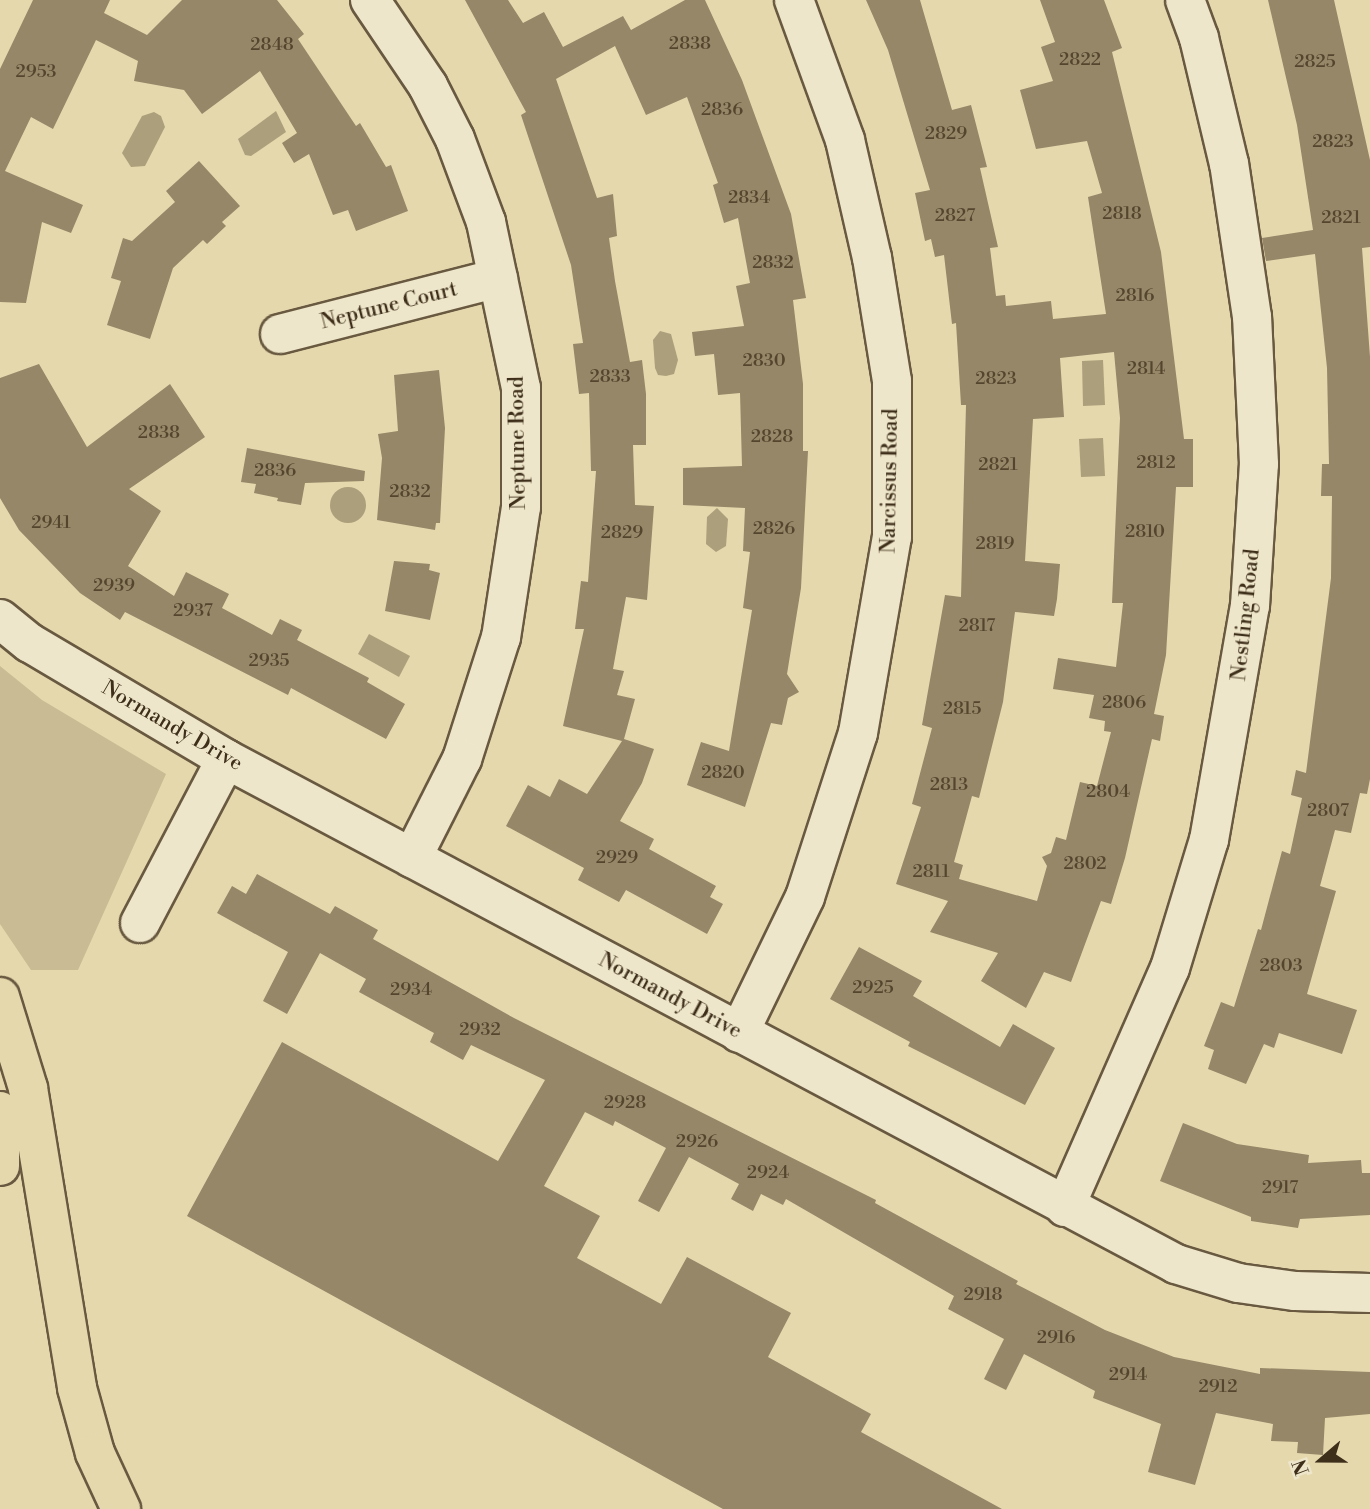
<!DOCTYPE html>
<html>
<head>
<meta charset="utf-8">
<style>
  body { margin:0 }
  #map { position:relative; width:1370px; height:1509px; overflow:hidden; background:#e5d8ad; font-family:"Libre Bodoni",serif }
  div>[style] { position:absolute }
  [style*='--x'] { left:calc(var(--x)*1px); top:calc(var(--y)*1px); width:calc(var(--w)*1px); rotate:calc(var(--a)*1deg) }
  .green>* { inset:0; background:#c9bb94 }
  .water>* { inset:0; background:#ac9f7b }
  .round { border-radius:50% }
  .building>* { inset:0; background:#958767 }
  .roads { filter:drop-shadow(2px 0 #685940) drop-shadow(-2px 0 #685940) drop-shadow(0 2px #685940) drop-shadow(0 -2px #685940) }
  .minor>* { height:38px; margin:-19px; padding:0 19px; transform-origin:19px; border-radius:19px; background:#eee6ca }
  .highway>* { height:38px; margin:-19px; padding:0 19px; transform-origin:19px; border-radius:19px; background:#e5d8ad }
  span { translate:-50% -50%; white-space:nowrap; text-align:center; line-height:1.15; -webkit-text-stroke:5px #eee6ca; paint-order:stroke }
  .number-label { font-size:18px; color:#54452e }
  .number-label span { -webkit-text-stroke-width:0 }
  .street-label { font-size:21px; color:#3e2f1b }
  .north { position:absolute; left:1286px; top:1425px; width:70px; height:70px; -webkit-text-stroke:5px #eee6ca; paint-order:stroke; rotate:250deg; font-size:19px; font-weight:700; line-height:28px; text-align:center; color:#3e2f1b }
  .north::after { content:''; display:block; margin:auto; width:24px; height:32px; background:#3e2f1b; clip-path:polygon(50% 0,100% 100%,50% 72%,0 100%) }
</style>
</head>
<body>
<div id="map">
  <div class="green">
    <div style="clip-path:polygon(0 666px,42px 700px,166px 774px,78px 970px,31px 970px,0 924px)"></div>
  </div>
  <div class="water">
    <div style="clip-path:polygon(276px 111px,286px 132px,251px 156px,245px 155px,238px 139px)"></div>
    <div style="clip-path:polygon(154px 112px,161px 116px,165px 127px,145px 166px,131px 167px,122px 153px,142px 116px)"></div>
    <div style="clip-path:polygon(660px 331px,671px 334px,678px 360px,674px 374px,666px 376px,658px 375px,655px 368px,653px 340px)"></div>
    <div style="clip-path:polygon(1103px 360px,1105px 405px,1083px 406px,1082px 361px)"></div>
    <div style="clip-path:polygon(1103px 438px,1105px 476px,1081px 477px,1079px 439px)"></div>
    <div class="round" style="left:330px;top:487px;width:36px;height:36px"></div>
    <div style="clip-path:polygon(717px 508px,728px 519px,726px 546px,716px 552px,706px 544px,707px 517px)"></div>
    <div style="clip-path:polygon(369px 634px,410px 656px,399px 677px,358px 654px)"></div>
  </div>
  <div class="building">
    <div style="clip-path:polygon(33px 0,110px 0,104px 13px,147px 35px,182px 0,277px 0,304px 34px,298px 39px,356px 126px,360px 123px,386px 167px,391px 165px,408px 211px,356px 231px,348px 210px,333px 215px,309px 154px,294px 163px,282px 143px,297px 133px,260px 71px,202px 114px,184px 90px,134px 81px,138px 61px,96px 40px,53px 129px,31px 117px,5px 171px,83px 205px,71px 233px,42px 222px,26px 303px,0 302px,0 69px)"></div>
    <div style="clip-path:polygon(465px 0,508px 0,523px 23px,544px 12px,563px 47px,623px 16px,631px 30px,685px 0,705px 0,742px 80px,791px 214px,806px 298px,793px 300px,803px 384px,803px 451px,808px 451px,801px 588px,787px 674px,799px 692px,788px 698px,782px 725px,771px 723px,745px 807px,687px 785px,701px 742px,729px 751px,752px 610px,743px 608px,750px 552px,743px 551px,745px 508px,683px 505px,683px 468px,742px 466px,740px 393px,718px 395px,714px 354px,695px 356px,692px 332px,744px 326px,736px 286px,750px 283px,738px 218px,724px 223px,713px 185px,718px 183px,687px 97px,646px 115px,615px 46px,556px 79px,597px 198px,613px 194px,617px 236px,609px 238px,615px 281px,630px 362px,642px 360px,646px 394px,646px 445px,633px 445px,635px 505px,654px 506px,647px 600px,626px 597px,613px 669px,624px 671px,617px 695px,635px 699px,624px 739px,654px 749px,642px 783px,620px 821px,654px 839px,649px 849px,716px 886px,710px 897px,723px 904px,707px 934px,626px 890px,619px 902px,578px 880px,584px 868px,506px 826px,528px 785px,550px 797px,559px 779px,587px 794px,622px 741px,563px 726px,584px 629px,575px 629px,581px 581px,588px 582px,596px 471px,591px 471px,589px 393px,579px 394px,573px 344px,583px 343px,571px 265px,521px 115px,526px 112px)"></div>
    <div style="clip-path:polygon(evenodd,866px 0,920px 0,952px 110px,971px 105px,987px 167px,980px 168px,998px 247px,990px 248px,996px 296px,1005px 295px,1006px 306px,1051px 301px,1053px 319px,1106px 314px,1088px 197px,1102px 193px,1087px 141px,1036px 149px,1020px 90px,1053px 81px,1041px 47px,1055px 42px,1040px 0,1104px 0,1122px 48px,1112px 52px,1161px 252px,1184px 439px,1193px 439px,1193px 487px,1176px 487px,1166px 655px,1154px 714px,1164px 716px,1160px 741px,1152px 739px,1125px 858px,1111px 904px,1101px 901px,1071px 982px,1044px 972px,1026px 1008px,981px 981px,998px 953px,930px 932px,948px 901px,896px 884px,921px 807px,912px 804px,932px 728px,922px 725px,945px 595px,961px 597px,966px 405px,961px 405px,956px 323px,952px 324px,944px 255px,935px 257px,931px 239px,925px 241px,915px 193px,930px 190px,888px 50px,866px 0,1114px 352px,1120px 418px,1112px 603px,1123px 603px,1116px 667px,1058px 658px,1053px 689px,1094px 695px,1089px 718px,1105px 721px,1104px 731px,1111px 732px,1097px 786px,1080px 782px,1066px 840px,1056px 837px,1051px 853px,1042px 857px,1047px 866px,1037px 901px,959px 879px,963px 865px,954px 862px,972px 796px,979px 798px,1003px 702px,1015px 612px,1054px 616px,1057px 599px,1060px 564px,1025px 561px,1033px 419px,1064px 417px,1060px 358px,1114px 352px)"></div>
    <div style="clip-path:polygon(1268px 0,1334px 0,1370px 160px,1370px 247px,1362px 248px,1370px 357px,1370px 779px,1367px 794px,1360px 793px,1351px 833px,1335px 830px,1320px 886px,1336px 891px,1307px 994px,1357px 1010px,1342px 1054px,1279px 1033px,1274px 1048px,1264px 1044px,1246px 1084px,1208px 1069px,1214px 1050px,1204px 1046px,1221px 1002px,1234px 1007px,1258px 929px,1261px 930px,1282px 851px,1290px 854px,1302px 798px,1291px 795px,1296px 770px,1306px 773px,1331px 578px,1332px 496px,1321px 496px,1322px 464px,1329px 464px,1327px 368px,1315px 254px,1266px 261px,1262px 238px,1313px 230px,1297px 125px)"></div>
    <div style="clip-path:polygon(199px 161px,240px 206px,222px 222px,226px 226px,207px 244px,203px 240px,173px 268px,150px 339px,107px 325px,121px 281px,111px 278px,123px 238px,132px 241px,175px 202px,166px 191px)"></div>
    <div style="clip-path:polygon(39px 364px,87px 447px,170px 384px,205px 437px,129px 489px,161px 511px,128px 566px,174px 596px,186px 572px,229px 594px,222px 608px,272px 635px,280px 619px,302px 630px,297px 640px,369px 678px,367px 682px,405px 704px,386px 739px,291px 688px,288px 695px,125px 612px,120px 620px,80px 593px,19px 530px,0 498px,0 378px)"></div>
    <div style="clip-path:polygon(439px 370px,445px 428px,440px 523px,436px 523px,435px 530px,377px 520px,382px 458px,378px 434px,398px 431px,394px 375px)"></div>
    <div style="clip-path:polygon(247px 448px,365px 471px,364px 481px,305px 483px,301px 505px,277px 501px,278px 498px,254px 493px,256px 484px,241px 482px)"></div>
    <div style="clip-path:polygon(394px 561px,430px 564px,429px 570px,440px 573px,430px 620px,385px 611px)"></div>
    <div style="clip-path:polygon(257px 874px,330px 914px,335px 906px,378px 930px,373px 939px,514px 1018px,876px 1200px,875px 1203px,1018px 1281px,1016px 1284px,1105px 1330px,1174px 1357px,1260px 1374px,1260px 1368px,1370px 1372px,1370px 1414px,1325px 1418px,1323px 1455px,1297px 1453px,1298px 1442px,1271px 1441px,1273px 1424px,1216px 1413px,1195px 1485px,1148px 1472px,1161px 1424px,1093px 1398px,1095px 1391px,1024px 1354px,1006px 1390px,984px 1379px,1004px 1339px,948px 1309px,954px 1296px,786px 1199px,783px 1205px,761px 1194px,753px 1211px,731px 1199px,739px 1184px,689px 1157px,659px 1212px,638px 1201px,666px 1148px,615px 1121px,613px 1126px,585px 1112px,544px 1186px,600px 1216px,577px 1258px,661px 1304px,687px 1257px,791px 1313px,768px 1357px,871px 1414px,861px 1432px,1002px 1509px,723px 1509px,187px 1216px,282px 1042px,498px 1161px,545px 1080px,471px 1045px,463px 1060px,430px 1042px,434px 1033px,359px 992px,366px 979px,320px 953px,287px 1014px,263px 1001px,288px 952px,217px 913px,232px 886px,246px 894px)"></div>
    <div style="clip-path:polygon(859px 947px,922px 981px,913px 996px,1000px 1047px,1013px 1024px,1055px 1048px,1025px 1105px,908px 1046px,910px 1042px,830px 999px)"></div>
    <div style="clip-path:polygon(1183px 1123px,1237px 1144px,1309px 1155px,1308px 1163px,1361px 1160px,1362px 1173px,1370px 1173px,1370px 1215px,1300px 1219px,1298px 1228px,1251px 1221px,1251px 1217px,1160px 1181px)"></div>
  </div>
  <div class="roads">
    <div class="minor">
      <div style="--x:370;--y:0;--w:104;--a:56"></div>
      <div style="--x:428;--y:86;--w:59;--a:63"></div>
      <div style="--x:455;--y:139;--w:89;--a:69.5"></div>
      <div style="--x:486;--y:222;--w:170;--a:78.1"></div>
      <div style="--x:521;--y:388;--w:119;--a:90"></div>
      <div style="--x:521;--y:507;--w:132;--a:98.7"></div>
      <div style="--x:501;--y:637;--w:128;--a:107.7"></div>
      <div style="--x:462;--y:759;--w:111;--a:116.8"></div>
      <div style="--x:280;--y:334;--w:225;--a:-14.4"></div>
      <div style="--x:0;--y:619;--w:38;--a:39"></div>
      <div style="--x:30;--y:643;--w:228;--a:30.6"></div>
      <div style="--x:226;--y:759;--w:1076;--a:27.99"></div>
      <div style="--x:1176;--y:1264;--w:65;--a:17"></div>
      <div style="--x:1238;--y:1283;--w:58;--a:8"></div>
      <div style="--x:1295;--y:1291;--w:75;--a:1.5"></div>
      <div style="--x:140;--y:923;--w:185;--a:-62.3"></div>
      <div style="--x:739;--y:1033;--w:151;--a:-64.1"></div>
      <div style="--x:805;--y:897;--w:172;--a:-72.1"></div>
      <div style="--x:858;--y:733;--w:199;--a:-80.2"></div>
      <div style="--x:892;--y:537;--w:156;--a:-90"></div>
      <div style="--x:892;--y:381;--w:125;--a:-99.2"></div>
      <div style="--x:872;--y:258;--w:121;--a:-102.9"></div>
      <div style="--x:845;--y:140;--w:149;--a:-110"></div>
      <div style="--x:1065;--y:1207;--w:261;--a:-66.3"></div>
      <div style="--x:1170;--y:968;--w:134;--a:-73.1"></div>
      <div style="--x:1209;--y:840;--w:238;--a:-80.1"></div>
      <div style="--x:1250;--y:606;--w:142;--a:-86.4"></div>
      <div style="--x:1259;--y:464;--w:147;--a:-92.7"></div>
      <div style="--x:1252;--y:317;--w:155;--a:-98.5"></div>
      <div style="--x:1229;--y:164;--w:130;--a:-103.4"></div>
      <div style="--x:1199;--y:38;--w:40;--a:-110.2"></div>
    </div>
    <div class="highway">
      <div style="--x:0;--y:997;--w:95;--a:72.9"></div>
      <div style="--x:28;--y:1088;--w:304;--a:80.7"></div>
      <div style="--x:77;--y:1388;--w:67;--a:74.5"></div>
      <div style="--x:95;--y:1453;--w:62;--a:65.1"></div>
      <div style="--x:0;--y:1111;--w:55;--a:90"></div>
    </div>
  </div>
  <div class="number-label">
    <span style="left:690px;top:44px">2838</span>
    <span style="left:272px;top:45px">2848</span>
    <span style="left:1080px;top:60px">2822</span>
    <span style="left:1315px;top:62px">2825</span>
    <span style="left:36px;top:72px">2953</span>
    <span style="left:722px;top:110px">2836</span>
    <span style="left:946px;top:134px">2829</span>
    <span style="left:1333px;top:142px">2823</span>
    <span style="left:749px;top:198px">2834</span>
    <span style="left:1122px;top:214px">2818</span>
    <span style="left:955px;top:216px">2827</span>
    <span style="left:1341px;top:218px">2821</span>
    <span style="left:773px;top:263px">2832</span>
    <span style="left:1135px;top:296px">2816</span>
    <span style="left:764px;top:361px">2830</span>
    <span style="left:1146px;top:369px">2814</span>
    <span style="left:610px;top:377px">2833</span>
    <span style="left:996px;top:379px">2823</span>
    <span style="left:159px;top:433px">2838</span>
    <span style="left:772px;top:437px">2828</span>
    <span style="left:1156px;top:463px">2812</span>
    <span style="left:998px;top:465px">2821</span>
    <span style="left:275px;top:471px">2836</span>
    <span style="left:410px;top:492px">2832</span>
    <span style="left:51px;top:523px">2941</span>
    <span style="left:774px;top:529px">2826</span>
    <span style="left:1145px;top:532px">2810</span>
    <span style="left:622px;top:533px">2829</span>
    <span style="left:995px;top:544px">2819</span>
    <span style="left:114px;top:586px">2939</span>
    <span style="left:193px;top:611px">2937</span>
    <span style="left:977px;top:626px">2817</span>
    <span style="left:269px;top:661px">2935</span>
    <span style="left:1124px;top:703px">2806</span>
    <span style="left:962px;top:709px">2815</span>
    <span style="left:723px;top:773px">2820</span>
    <span style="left:949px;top:785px">2813</span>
    <span style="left:1108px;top:792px">2804</span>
    <span style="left:1328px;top:811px">2807</span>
    <span style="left:617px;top:858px">2929</span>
    <span style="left:1085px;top:864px">2802</span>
    <span style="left:931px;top:872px">2811</span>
    <span style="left:1281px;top:966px">2803</span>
    <span style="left:873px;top:988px">2925</span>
    <span style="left:411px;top:990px">2934</span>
    <span style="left:480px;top:1030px">2932</span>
    <span style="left:625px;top:1103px">2928</span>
    <span style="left:697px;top:1142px">2926</span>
    <span style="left:768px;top:1173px">2924</span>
    <span style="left:1280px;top:1188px">2917</span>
    <span style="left:983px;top:1295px">2918</span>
    <span style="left:1056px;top:1338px">2916</span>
    <span style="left:1128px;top:1375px">2914</span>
    <span style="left:1218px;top:1387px">2912</span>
  </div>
  <div class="street-label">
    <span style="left:389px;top:306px;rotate:-14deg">Neptune Court</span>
    <span style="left:518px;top:443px;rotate:-91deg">Neptune Road</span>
    <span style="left:890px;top:481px;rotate:-89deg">Narcissus Road</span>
    <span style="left:1246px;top:615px;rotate:-84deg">Nestling Road</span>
    <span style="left:172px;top:726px;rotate:30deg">Normandy Drive</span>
    <span style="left:670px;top:996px;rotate:28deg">Normandy Drive</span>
  </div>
  <div class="north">N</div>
</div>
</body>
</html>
